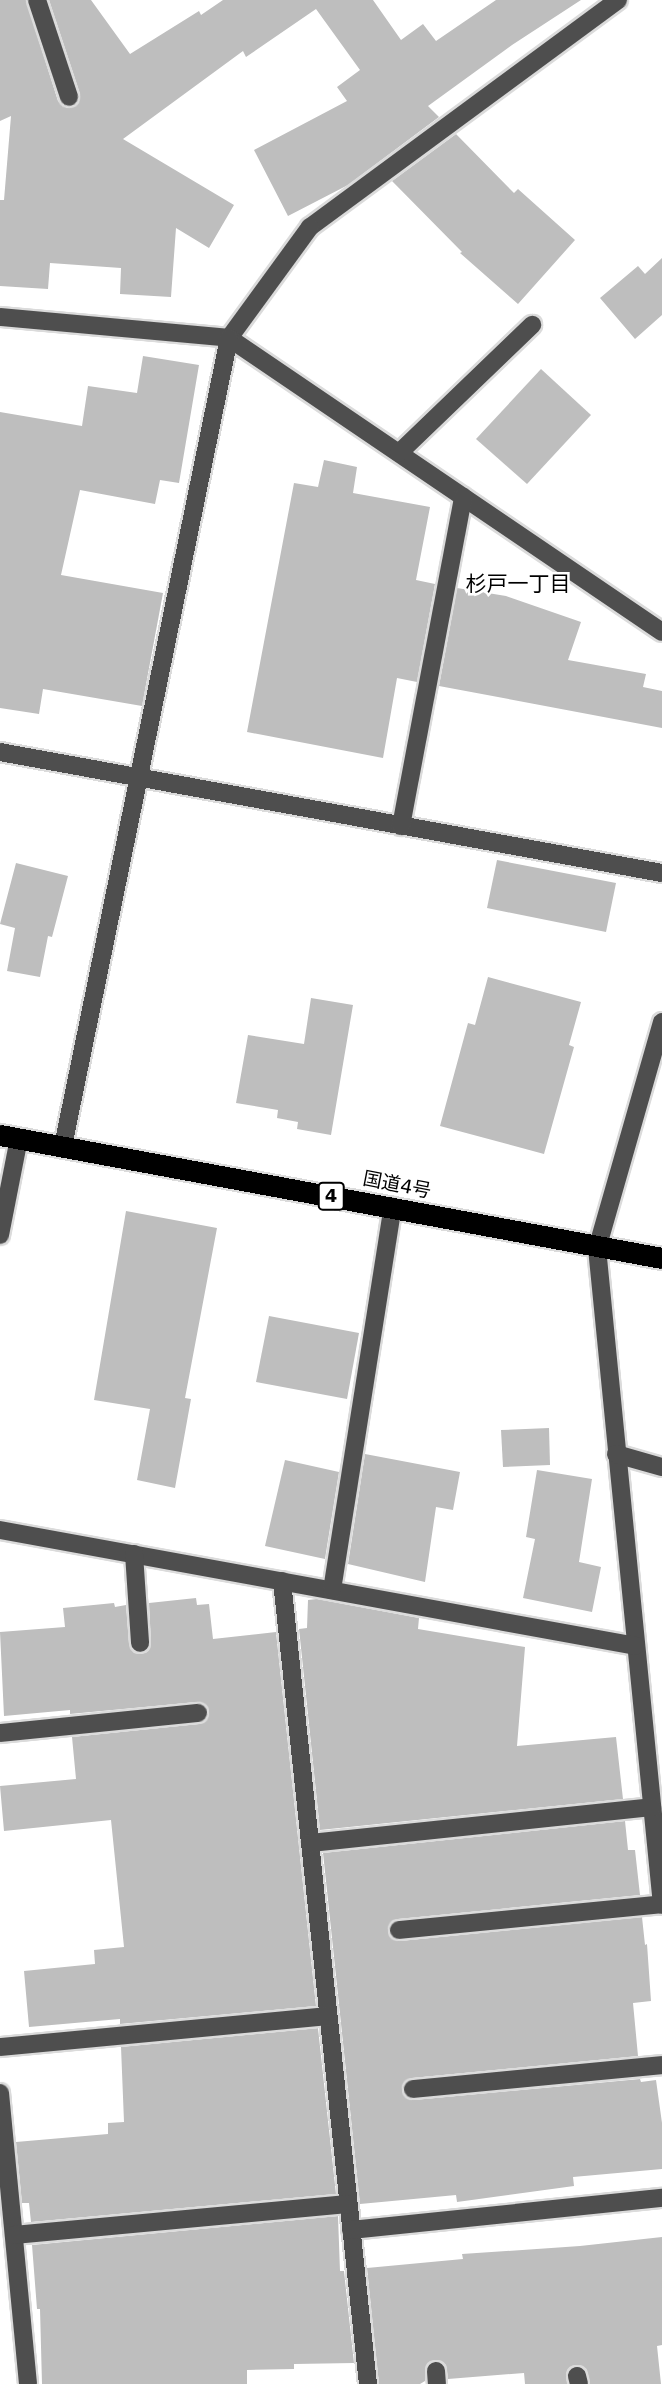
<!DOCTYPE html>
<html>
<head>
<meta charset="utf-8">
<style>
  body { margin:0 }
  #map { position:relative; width:662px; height:2384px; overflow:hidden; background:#fff; font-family:"DejaVu Sans","Noto Sans JP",sans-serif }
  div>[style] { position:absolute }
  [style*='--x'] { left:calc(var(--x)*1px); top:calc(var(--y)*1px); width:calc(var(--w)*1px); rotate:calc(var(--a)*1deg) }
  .building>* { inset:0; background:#bebebe }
  .roads { filter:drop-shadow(2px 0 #dbdbdb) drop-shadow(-2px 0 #dbdbdb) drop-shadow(0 2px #dbdbdb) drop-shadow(0 -2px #dbdbdb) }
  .minor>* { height:18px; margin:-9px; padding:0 9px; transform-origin:9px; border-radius:9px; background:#4e4e4e }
  .highway>* { height:21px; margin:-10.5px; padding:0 10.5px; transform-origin:10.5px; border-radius:10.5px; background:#000 }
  span { translate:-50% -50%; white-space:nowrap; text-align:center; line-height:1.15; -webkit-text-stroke:5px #fff; paint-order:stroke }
  .shield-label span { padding:2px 5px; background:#fff; border:2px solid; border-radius:5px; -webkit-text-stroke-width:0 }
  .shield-label { font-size:18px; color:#000; font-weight:700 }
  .street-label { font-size:19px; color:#000 }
  .neighbourhood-label { font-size:21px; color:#000 }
</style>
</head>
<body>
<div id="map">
  <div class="building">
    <div style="clip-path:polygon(0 0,26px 0,58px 101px,67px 108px,78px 104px,80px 94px,49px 0,91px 0,130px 54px,199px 11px,201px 15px,223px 0,373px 0,401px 40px,423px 24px,436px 41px,496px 0,581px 0,512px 45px,428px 106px,439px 117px,348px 185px,288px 216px,254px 150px,347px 101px,337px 87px,360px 70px,316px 9px,246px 57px,243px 51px,123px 139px,234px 205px,209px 248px,176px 228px,171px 297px,120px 294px,121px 268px,50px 263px,48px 289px,0 286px,0 200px,4px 200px,11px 116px,0 121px)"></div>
    <div style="clip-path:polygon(456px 134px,514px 193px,518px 189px,575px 240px,518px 304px,460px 253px,462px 252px,392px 181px)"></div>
    <div style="clip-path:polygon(662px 258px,662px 315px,635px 339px,600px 298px,638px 266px,645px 274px)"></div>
    <div style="clip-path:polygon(143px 356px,199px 365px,179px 483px,160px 480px,155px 504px,80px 490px,61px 575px,163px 593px,142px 706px,43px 689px,39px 714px,0 708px,0 412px,82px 426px,88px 386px,137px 393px)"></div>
    <div style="clip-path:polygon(541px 369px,591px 415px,527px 484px,476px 439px)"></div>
    <div style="clip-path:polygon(324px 460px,357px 467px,353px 493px,430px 507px,416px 580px,435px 584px,417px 682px,397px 678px,383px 758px,247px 732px,294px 483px,318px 487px)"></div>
    <div style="clip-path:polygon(457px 588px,506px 596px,581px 622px,568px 660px,646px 674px,643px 687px,662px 691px,662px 728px,439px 686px)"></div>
    <div style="clip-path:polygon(497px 860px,616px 883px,606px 932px,487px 908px)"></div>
    <div style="clip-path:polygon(16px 863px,68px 876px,52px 937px,48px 936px,40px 977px,7px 971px,15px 928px,0 924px)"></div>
    <div style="clip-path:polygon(488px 977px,581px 1002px,569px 1045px,574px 1047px,544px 1154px,440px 1126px,468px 1023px,475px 1025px)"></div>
    <div style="clip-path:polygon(311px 998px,353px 1005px,331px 1135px,297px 1129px,298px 1122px,277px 1118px,278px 1110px,236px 1103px,248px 1035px,304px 1044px)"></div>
    <div style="clip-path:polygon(126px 1211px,217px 1228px,185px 1398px,191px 1399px,175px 1488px,137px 1480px,150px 1409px,94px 1400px)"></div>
    <div style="clip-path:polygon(269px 1316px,359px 1333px,347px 1399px,256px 1382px)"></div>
    <div style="clip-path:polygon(549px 1428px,550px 1465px,503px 1467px,501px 1430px)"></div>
    <div style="clip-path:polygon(365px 1454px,460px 1472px,453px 1510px,436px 1507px,425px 1582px,348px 1564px)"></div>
    <div style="clip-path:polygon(285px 1460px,339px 1472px,325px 1559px,265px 1546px)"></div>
    <div style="clip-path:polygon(537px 1470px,592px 1479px,579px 1562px,601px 1567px,592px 1612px,523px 1598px,535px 1539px,526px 1537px)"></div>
    <div style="clip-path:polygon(196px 1598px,197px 1605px,209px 1604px,213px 1639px,276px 1632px,316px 2006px,120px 2024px,120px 2019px,29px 2027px,24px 1971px,95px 1964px,94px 1950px,124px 1947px,111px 1820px,4px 1831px,0 1786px,76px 1779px,72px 1737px,199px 1724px,205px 1722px,209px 1713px,207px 1706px,197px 1702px,70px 1714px,70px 1710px,4px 1716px,0 1632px,65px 1627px,63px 1608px,114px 1603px,115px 1607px,126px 1605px,129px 1644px,134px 1653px,141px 1654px,147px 1652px,151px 1643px,149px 1603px)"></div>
    <div style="clip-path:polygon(317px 1599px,419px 1618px,418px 1629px,525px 1647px,517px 1746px,616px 1737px,623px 1799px,320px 1830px,299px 1629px,307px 1628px,308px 1600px)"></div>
    <div style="clip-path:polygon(625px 1821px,628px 1850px,635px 1850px,640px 1895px,398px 1919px,392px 1921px,388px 1930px,390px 1937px,400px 1941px,642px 1917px,645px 1945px,647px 1944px,651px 2001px,633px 2003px,638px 2056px,412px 2078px,403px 2084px,402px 2091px,408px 2099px,414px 2100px,640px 2079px,641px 2082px,656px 2080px,662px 2123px,662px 2169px,573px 2177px,574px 2186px,457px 2202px,456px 2195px,360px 2204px,323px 1853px)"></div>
    <div style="clip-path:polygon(318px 2028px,336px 2194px,31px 2222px,29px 2203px,22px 2203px,16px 2142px,108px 2134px,108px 2123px,124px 2122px,121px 2047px)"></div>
    <div style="clip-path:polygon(338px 2216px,340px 2271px,344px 2271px,354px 2363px,294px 2364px,294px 2369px,247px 2370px,247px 2384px,42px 2384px,40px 2309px,37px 2309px,32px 2245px)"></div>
    <div style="clip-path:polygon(662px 2237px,662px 2345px,657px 2346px,661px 2384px,590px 2384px,586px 2369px,579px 2365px,569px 2368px,567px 2384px,525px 2384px,524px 2373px,448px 2379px,446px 2365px,436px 2360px,426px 2366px,425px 2381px,420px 2384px,379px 2384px,367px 2268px,463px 2259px,462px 2254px,580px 2246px)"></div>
  </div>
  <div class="roads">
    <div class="minor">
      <div style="--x:37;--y:0;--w:102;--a:71.7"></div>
      <div style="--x:618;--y:0;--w:383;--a:143.6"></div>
      <div style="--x:310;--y:227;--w:137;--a:126.1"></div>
      <div style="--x:229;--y:338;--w:523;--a:34.18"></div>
      <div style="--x:0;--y:317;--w:230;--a:5.2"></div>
      <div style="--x:229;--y:338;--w:825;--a:101.61"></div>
      <div style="--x:399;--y:453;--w:185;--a:-43.9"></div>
      <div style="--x:0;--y:752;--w:673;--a:10.36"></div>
      <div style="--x:401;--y:826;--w:335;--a:-79.3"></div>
      <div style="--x:662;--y:1022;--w:235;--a:106"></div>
      <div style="--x:597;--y:1248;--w:660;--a:84.35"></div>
      <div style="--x:0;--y:1235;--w:99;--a:-78.9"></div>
      <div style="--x:616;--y:1454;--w:48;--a:15.8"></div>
      <div style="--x:0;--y:1530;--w:646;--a:10.34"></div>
      <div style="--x:134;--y:1554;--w:89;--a:86.1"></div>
      <div style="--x:282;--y:1581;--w:808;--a:83.89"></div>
      <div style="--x:332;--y:1590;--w:388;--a:-81"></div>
      <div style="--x:0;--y:1733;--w:199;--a:-5.8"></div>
      <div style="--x:310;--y:1843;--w:344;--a:-6"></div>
      <div style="--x:399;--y:1930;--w:264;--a:-5.6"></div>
      <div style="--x:0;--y:2047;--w:329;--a:-5.4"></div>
      <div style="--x:413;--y:2089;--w:250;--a:-5.5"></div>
      <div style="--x:0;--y:2093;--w:292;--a:84.5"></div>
      <div style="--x:351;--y:2230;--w:313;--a:-5.9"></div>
      <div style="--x:14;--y:2235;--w:335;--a:-5.3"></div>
      <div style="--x:436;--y:2371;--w:13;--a:86"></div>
      <div style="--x:577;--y:2376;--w:8;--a:76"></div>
    </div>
    <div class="highway">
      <div style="--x:0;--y:1135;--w:673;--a:10.53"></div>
    </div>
  </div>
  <div class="shield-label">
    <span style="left:331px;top:1196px">4</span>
  </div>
  <div class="street-label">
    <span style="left:397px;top:1185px;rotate:11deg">国道4号</span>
  </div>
  <div class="neighbourhood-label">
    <span style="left:518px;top:584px">杉戸一丁目</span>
  </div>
</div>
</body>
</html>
